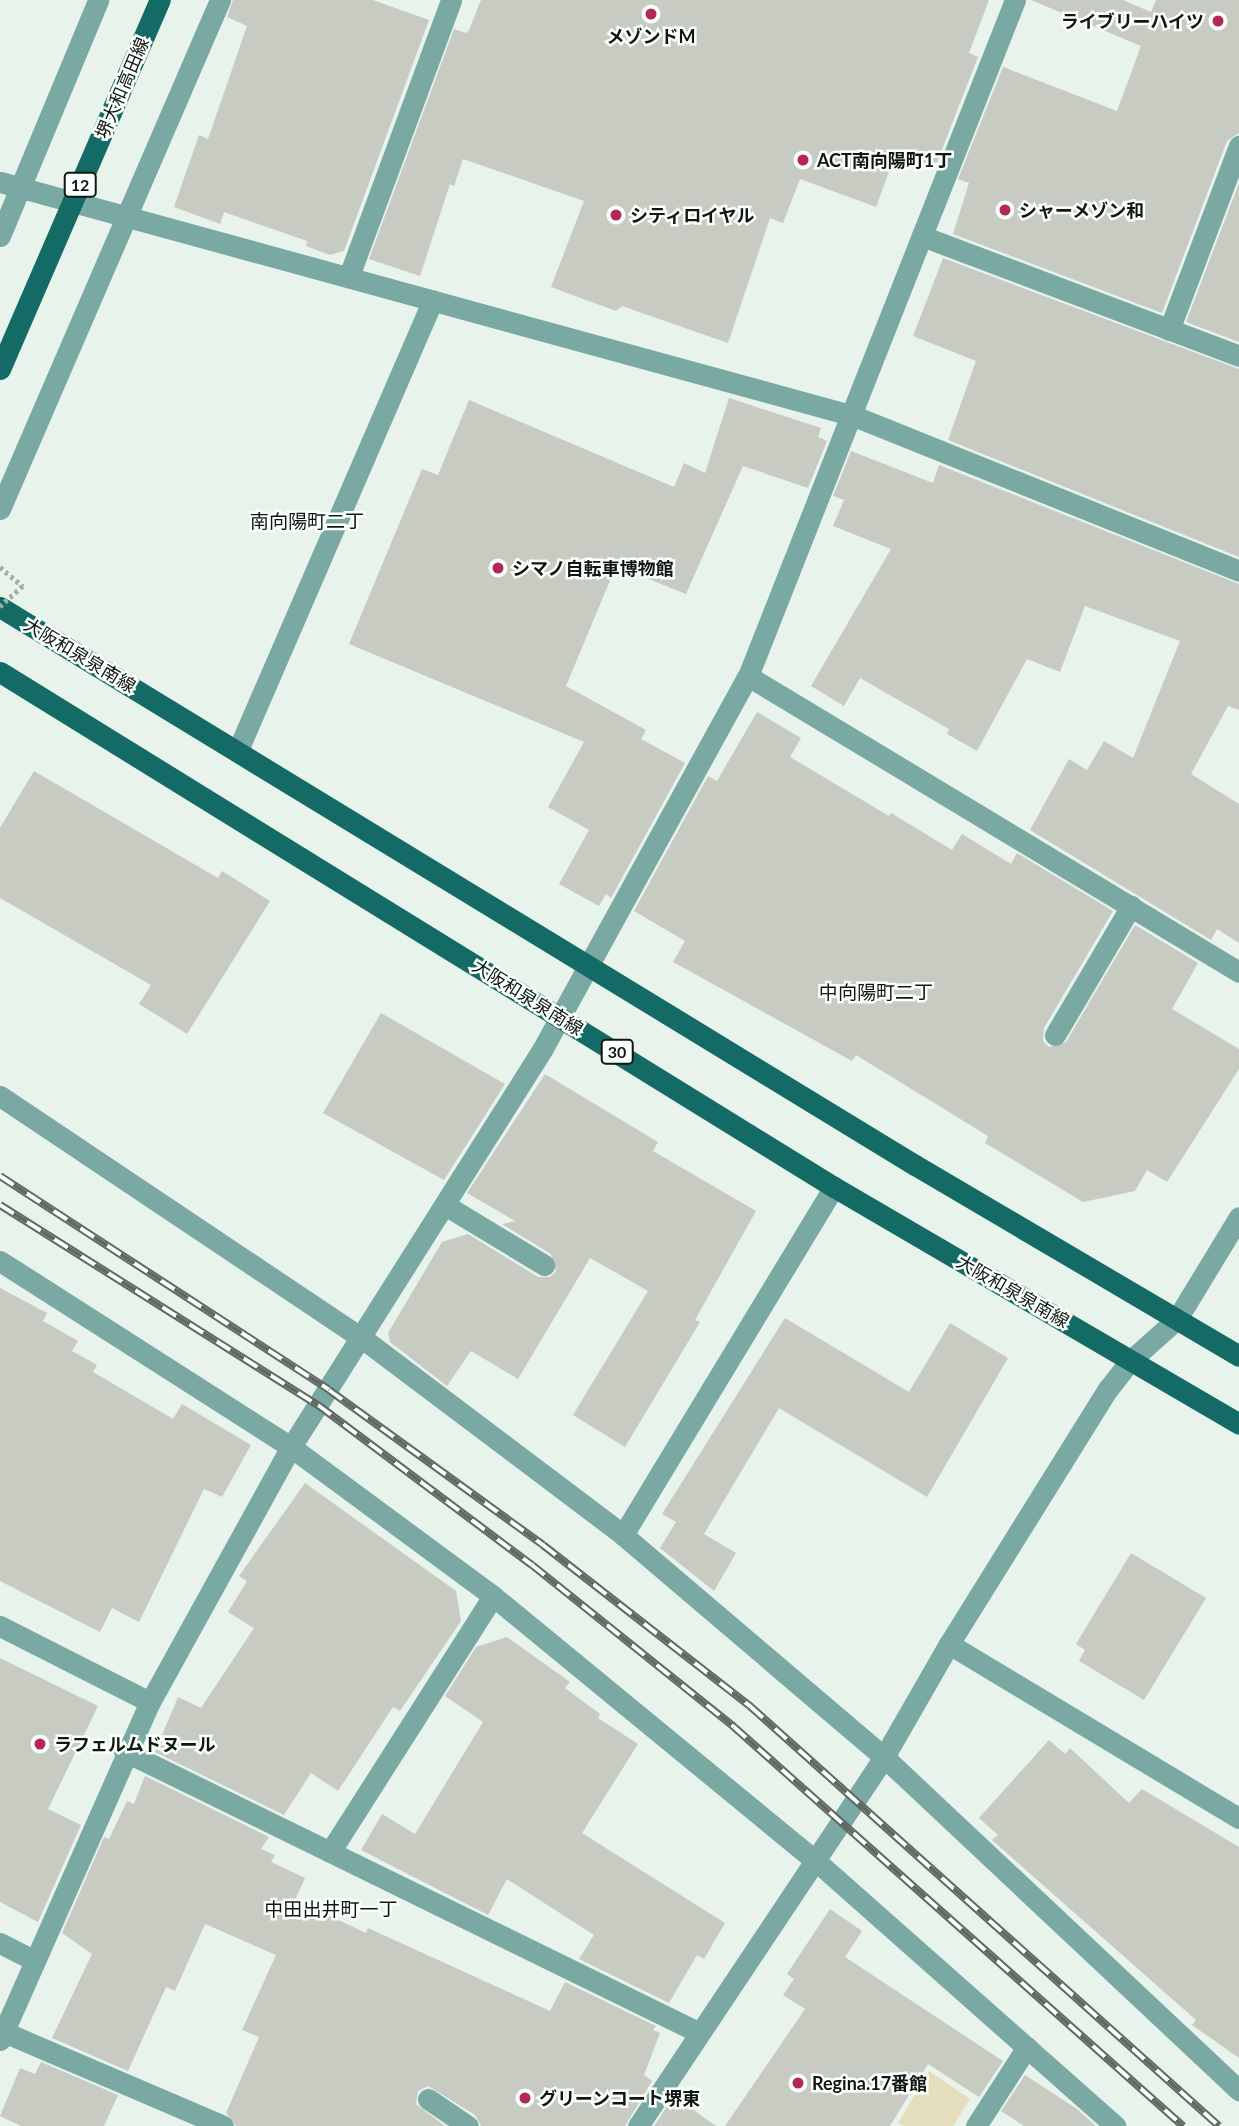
<!DOCTYPE html>
<html>
<head>
<meta charset="utf-8">
<style>
  body { margin:0 }
  #map { position:relative; width:1239px; height:2126px; overflow:hidden; background:#e8f3ec; font-family:Lato,"Noto Sans JP",sans-serif }
  div>[style] { position:absolute }
  [style*='--x'] { left:calc(var(--x)*1px); top:calc(var(--y)*1px); width:calc(var(--w)*1px); rotate:calc(var(--a)*1deg) }
  .green>* { inset:0; background:#e5debc }
  .building>* { inset:0; background:#c7cbc2 }
  .minor>* { height:21px; margin:-10.5px; padding:0 10.5px; transform-origin:10.5px; border-radius:10.5px; background:#7aa9a4 }
  .major>* { height:21px; margin:-10.5px; padding:0 10.5px; transform-origin:10.5px; border-radius:10.5px; background:#146a64 }
  .rail>* { height:8px; margin-top:-4px; transform-origin:0; background:repeating-linear-gradient(90deg,#f9fffb 0 16px,#626864 0 32px); box-sizing:border-box; border-block:2px solid #626864 }
  .path-bridge>* { height:4.5px; margin-top:-2.25px; transform-origin:0; background:repeating-linear-gradient(90deg,#a4ada7 0 3.5px,transparent 0 7px) }
  .major-bridge>* { height:21px; margin:-10.5px; padding:0 10.5px; transform-origin:10.5px; border-radius:10.5px; background:#146a64 }
  .dots>* { width:19px; height:19px; translate:-50% -50%; box-sizing:border-box; border:4px solid #f9fffb; border-radius:50% }
  span { translate:-50% -50%; white-space:nowrap; text-align:center; line-height:1.15; -webkit-text-stroke:5px #f9fffb; paint-order:stroke }
  .shield-label span { padding:2px 5px; background:#f9fffb; border:2px solid; border-radius:5px; -webkit-text-stroke-width:0 }
  .shield-label { font-size:16px; color:#121613; font-weight:700 }
  .poi-label { font-size:18px; color:#121613; font-weight:700 }
  .right { translate:-100% -50%; text-align:right }
  .left { translate:0 -50%; text-align:left }
  .street-label { font-size:18px; color:#121613 }
  .neighbourhood-label { font-size:19px; color:#121613 }
</style>
</head>
<body>
<div id="map">
  <div class="green">
    <div style="clip-path:polygon(929px 2071px,970px 2099px,953px 2126px,903px 2126px,898px 2123px)"></div>
  </div>
  <div class="building">
    <div style="clip-path:polygon(233px 0,373px 0,429px 20px,344px 251px,330px 255px,306px 246px,307px 241px,224px 212px,220px 224px,174px 207px,199px 135px,208px 139px,247px 26px,227px 17px)"></div>
    <div style="clip-path:polygon(481px 0,989px 0,969px 53px,978px 57px,934px 170px,895px 155px,876px 207px,800px 179px,783px 223px,770px 218px,728px 343px,622px 306px,616px 311px,551px 287px,584px 201px,463px 159px,454px 186px,450px 184px,420px 276px,369px 259px,454px 29px,466px 33px,469px 30px)"></div>
    <div style="clip-path:polygon(1031px 0,1123px 0,1151px 12px,1156px 0,1239px 0,1239px 133px,1227px 141px,1162px 313px,953px 234px,969px 183px,958px 179px,1003px 67px,1117px 111px,1141px 46px)"></div>
    <div style="clip-path:polygon(1239px 183px,1239px 342px,1186px 322px)"></div>
    <div style="clip-path:polygon(943px 258px,1239px 369px,1239px 557px,948px 440px,976px 361px,913px 336px)"></div>
    <div style="clip-path:polygon(729px 398px,821px 428px,818px 437px,827px 441px,808px 488px,743px 466px,686px 594px,616px 566px,566px 686px,646px 730px,641px 739px,685px 763px,611px 898px,606px 894px,599px 906px,559px 884px,589px 830px,548px 807px,584px 742px,349px 644px,422px 469px,438px 475px,469px 400px,674px 487px,684px 463px,705px 473px)"></div>
    <div style="clip-path:polygon(851px 451px,933px 483px,939px 465px,1239px 584px,1239px 710px,1228px 706px,1191px 774px,1239px 804px,1239px 943px,1217px 929px,1211px 940px,1030px 830px,1069px 759px,1087px 770px,1104px 741px,1133px 758px,1180px 641px,1085px 606px,1060px 672px,1027px 659px,977px 751px,947px 734px,949px 729px,860px 678px,844px 706px,811px 686px,891px 549px,833px 526px,844px 500px,833px 496px)"></div>
    <div style="clip-path:polygon(757px 712px,801px 738px,790px 757px,889px 816px,891px 813px,952px 850px,962px 834px,1011px 864px,1017px 853px,1113px 911px,1044px 1028px,1043px 1041px,1049px 1047px,1066px 1042px,1135px 925px,1198px 963px,1172px 1009px,1239px 1049px,1239px 1069px,1167px 1182px,1147px 1170px,1135px 1191px,1083px 1202px,985px 1143px,988px 1136px,856px 1055px,852px 1061px,673px 962px,685px 941px,634px 911px,708px 776px,717px 781px)"></div>
    <div style="clip-path:polygon(34px 771px,218px 878px,222px 871px,270px 901px,187px 1034px,139px 1004px,151px 985px,0 898px,0 828px)"></div>
    <div style="clip-path:polygon(381px 1013px,505px 1084px,444px 1180px,323px 1113px)"></div>
    <div style="clip-path:polygon(545px 1074px,658px 1142px,653px 1151px,756px 1211px,695px 1320px,700px 1322px,625px 1447px,573px 1415px,648px 1291px,590px 1258px,518px 1379px,471px 1351px,447px 1386px,390px 1342px,388px 1333px,442px 1242px,468px 1234px,538px 1277px,550px 1277px,556px 1271px,551px 1254px,502px 1224px,515px 1221px,467px 1193px)"></div>
    <div style="clip-path:polygon(0 1288px,47px 1313px,43px 1321px,78px 1341px,72px 1351px,97px 1365px,93px 1372px,173px 1419px,182px 1404px,251px 1445px,222px 1497px,204px 1489px,139px 1622px,112px 1608px,100px 1632px,0 1581px)"></div>
    <div style="clip-path:polygon(785px 1318px,909px 1392px,950px 1323px,1008px 1358px,927px 1497px,779px 1408px,704px 1534px,736px 1553px,714px 1591px,660px 1548px,676px 1522px,662px 1514px)"></div>
    <div style="clip-path:polygon(305px 1483px,456px 1591px,461px 1621px,400px 1711px,393px 1707px,338px 1791px,311px 1773px,284px 1815px,155px 1752px,178px 1697px,201px 1708px,254px 1628px,228px 1612px,247px 1581px,239px 1576px)"></div>
    <div style="clip-path:polygon(1131px 1553px,1206px 1598px,1144px 1700px,1079px 1661px,1085px 1650px,1076px 1644px)"></div>
    <div style="clip-path:polygon(507px 1637px,570px 1682px,565px 1688px,600px 1714px,598px 1718px,638px 1744px,582px 1833px,725px 1923px,704px 1959px,697px 1955px,669px 2003px,579px 1959px,594px 1935px,507px 1879px,488px 1915px,361px 1850px,382px 1814px,415px 1834px,483px 1722px,445px 1696px,476px 1647px)"></div>
    <div style="clip-path:polygon(0 1658px,98px 1706px,48px 1809px,81px 1825px,38px 1922px,0 1902px)"></div>
    <div style="clip-path:polygon(1049px 1740px,1065px 1754px,1070px 1748px,1129px 1803px,1142px 1789px,1239px 1847px,1239px 2058px,1192px 2025px,1196px 2020px,992px 1840px,998px 1835px,979px 1818px)"></div>
    <div style="clip-path:polygon(145px 1776px,269px 1837px,261px 1849px,275px 1855px,271px 1862px,305px 1878px,295px 1900px,366px 1933px,368px 1928px,550px 2011px,565px 1982px,656px 2026px,653px 2030px,660px 2033px,644px 2075px,652px 2081px,625px 2126px,481px 2126px,475px 2115px,428px 2086px,418px 2091px,416px 2104px,445px 2126px,236px 2126px,226px 2113px,259px 2037px,242px 2030px,276px 1955px,205px 1924px,175px 1991px,166px 1987px,128px 2071px,52px 2038px,92px 1954px,62px 1933px,104px 1837px,109px 1839px,127px 1801px,134px 1804px)"></div>
    <div style="clip-path:polygon(830px 1909px,862px 1931px,845px 1957px,1003px 2061px,979px 2097px,928px 2064px,890px 2126px,725px 2126px,805px 2009px,783px 1995px,794px 1979px,787px 1974px)"></div>
    <div style="clip-path:polygon(41px 2062px,118px 2095px,104px 2126px,21px 2126px,0 2116px,20px 2068px,35px 2074px)"></div>
    <div style="clip-path:polygon(1025px 2075px,1077px 2109px,1096px 2126px,1024px 2126px,1001px 2111px)"></div>
    <div style="clip-path:polygon(674px 2096px,716px 2126px,654px 2126px)"></div>
  </div>
  <div class="minor">
    <div style="--x:0;--y:182;--w:885;--a:15.32"></div>
    <div style="--x:854;--y:416;--w:415;--a:21.9"></div>
    <div style="--x:0;--y:236;--w:256;--a:-67.4"></div>
    <div style="--x:922;--y:236;--w:339;--a:20.7"></div>
    <div style="--x:349;--y:276;--w:294;--a:-69.7"></div>
    <div style="--x:1169;--y:330;--w:197;--a:-69.2"></div>
    <div style="--x:0;--y:509;--w:555;--a:-66.63"></div>
    <div style="--x:748;--y:676;--w:573;--a:31.08"></div>
    <div style="--x:238;--y:750;--w:490;--a:-66.6"></div>
    <div style="--x:1055;--y:1035;--w:150;--a:-59.5"></div>
    <div style="--x:0;--y:1096;--w:435;--a:33.8"></div>
    <div style="--x:362;--y:1338;--w:327;--a:37"></div>
    <div style="--x:623;--y:1535;--w:343;--a:40.4"></div>
    <div style="--x:884;--y:1757;--w:487;--a:43.2"></div>
    <div style="--x:445;--y:1205;--w:116;--a:31.2"></div>
    <div style="--x:0;--y:1261;--w:345;--a:32.6"></div>
    <div style="--x:291;--y:1447;--w:251;--a:36.4"></div>
    <div style="--x:493;--y:1596;--w:418;--a:39.4"></div>
    <div style="--x:816;--y:1861;--w:400;--a:41.5"></div>
    <div style="--x:623;--y:1535;--w:407;--a:-58.8"></div>
    <div style="--x:0;--y:1626;--w:168;--a:26.9"></div>
    <div style="--x:949;--y:1644;--w:338;--a:31"></div>
    <div style="--x:124;--y:1751;--w:641;--a:26.09"></div>
    <div style="--x:330;--y:1852;--w:303;--a:-57.5"></div>
    <div style="--x:0;--y:1943;--w:38;--a:27"></div>
    <div style="--x:4;--y:2032;--w:238;--a:23.2"></div>
    <div style="--x:0;--y:2040;--w:370;--a:-66.1"></div>
    <div style="--x:150;--y:1702;--w:291;--a:-61.1"></div>
    <div style="--x:291;--y:1447;--w:470;--a:-57.7"></div>
    <div style="--x:542;--y:1050;--w:427;--a:-61.2"></div>
    <div style="--x:748;--y:676;--w:727;--a:-68.45"></div>
    <div style="--x:428;--y:2099;--w:48;--a:34"></div>
    <div style="--x:638;--y:2126;--w:443;--a:-56.3"></div>
    <div style="--x:884;--y:1757;--w:130;--a:-60.1"></div>
    <div style="--x:949;--y:1644;--w:301;--a:-58.1"></div>
    <div style="--x:1108;--y:1389;--w:37;--a:-52"></div>
    <div style="--x:1131;--y:1360;--w:62;--a:-41.7"></div>
    <div style="--x:1177;--y:1319;--w:119;--a:-58.7"></div>
    <div style="--x:976;--y:2126;--w:94;--a:-57.2"></div>
  </div>
  <div class="major">
    <div style="--x:0;--y:607;--w:1072;--a:31.38"></div>
    <div style="--x:915;--y:1165;--w:376;--a:30.5"></div>
    <div style="--x:0;--y:672;--w:980;--a:31.7"></div>
    <div style="--x:834;--y:1187;--w:469;--a:30.3"></div>
  </div>
  <div class="rail">
    <div style="--x:0;--y:1176;--w:392;--a:33"></div>
    <div style="--x:329;--y:1390;--w:264;--a:35.9"></div>
    <div style="--x:543;--y:1545;--w:264;--a:37.9"></div>
    <div style="--x:751;--y:1707;--w:628;--a:41.84"></div>
    <div style="--x:0;--y:1205;--w:376;--a:32.2"></div>
    <div style="--x:318;--y:1405;--w:267;--a:36.8"></div>
    <div style="--x:532;--y:1565;--w:259;--a:38.7"></div>
    <div style="--x:734;--y:1727;--w:601;--a:41.63"></div>
  </div>
  <div class="path-bridge">
    <div style="--x:0;--y:567;--w:30;--a:40"></div>
    <div style="--x:23;--y:586;--w:31;--a:138"></div>
  </div>
  <div class="major-bridge">
    <div style="--x:0;--y:369;--w:402;--a:-66.6"></div>
  </div>
  <div class="dots">
    <div style="left:651px;top:14px;background:#b62759"></div>
    <div style="left:1218px;top:21px;background:#b62759"></div>
    <div style="left:803px;top:160px;background:#b62759"></div>
    <div style="left:1005px;top:210px;background:#b62759"></div>
    <div style="left:616px;top:215px;background:#b62759"></div>
    <div style="left:498px;top:568px;background:#b62759"></div>
    <div style="left:40px;top:1744px;background:#b62759"></div>
    <div style="left:798px;top:2083px;background:#b62759"></div>
    <div style="left:525px;top:2098px;background:#b62759"></div>
  </div>
  <div class="shield-label">
    <span style="left:80px;top:185px">12</span>
    <span style="left:617px;top:1052px">30</span>
  </div>
  <div class="poi-label">
    <span class="right" style="left:1204px;top:21px">ライブリーハイツ</span>
    <span style="left:651px;top:36px">メゾンドM</span>
    <span class="left" style="left:817px;top:160px">ACT南向陽町1丁</span>
    <span class="left" style="left:1019px;top:210px">シャーメゾン和</span>
    <span class="left" style="left:630px;top:215px">シティロイヤル</span>
    <span class="left" style="left:512px;top:568px">シマノ自転車博物館</span>
    <span class="left" style="left:54px;top:1744px">ラフェルムドヌール</span>
    <span class="left" style="left:812px;top:2083px">Regina.17番館</span>
    <span class="left" style="left:539px;top:2098px">グリーンコート堺東</span>
  </div>
  <div class="street-label">
    <span style="left:122px;top:88px;rotate:-67deg">堺大和高田線</span>
    <span style="left:80px;top:655px;rotate:31deg">大阪和泉泉南線</span>
    <span style="left:528px;top:997px;rotate:32deg">大阪和泉泉南線</span>
    <span style="left:1013px;top:1291px;rotate:30deg">大阪和泉泉南線</span>
  </div>
  <div class="neighbourhood-label">
    <span style="left:307px;top:521px">南向陽町二丁</span>
    <span style="left:876px;top:992px">中向陽町二丁</span>
    <span style="left:331px;top:1909px">中田出井町一丁</span>
  </div>
</div>
</body>
</html>
